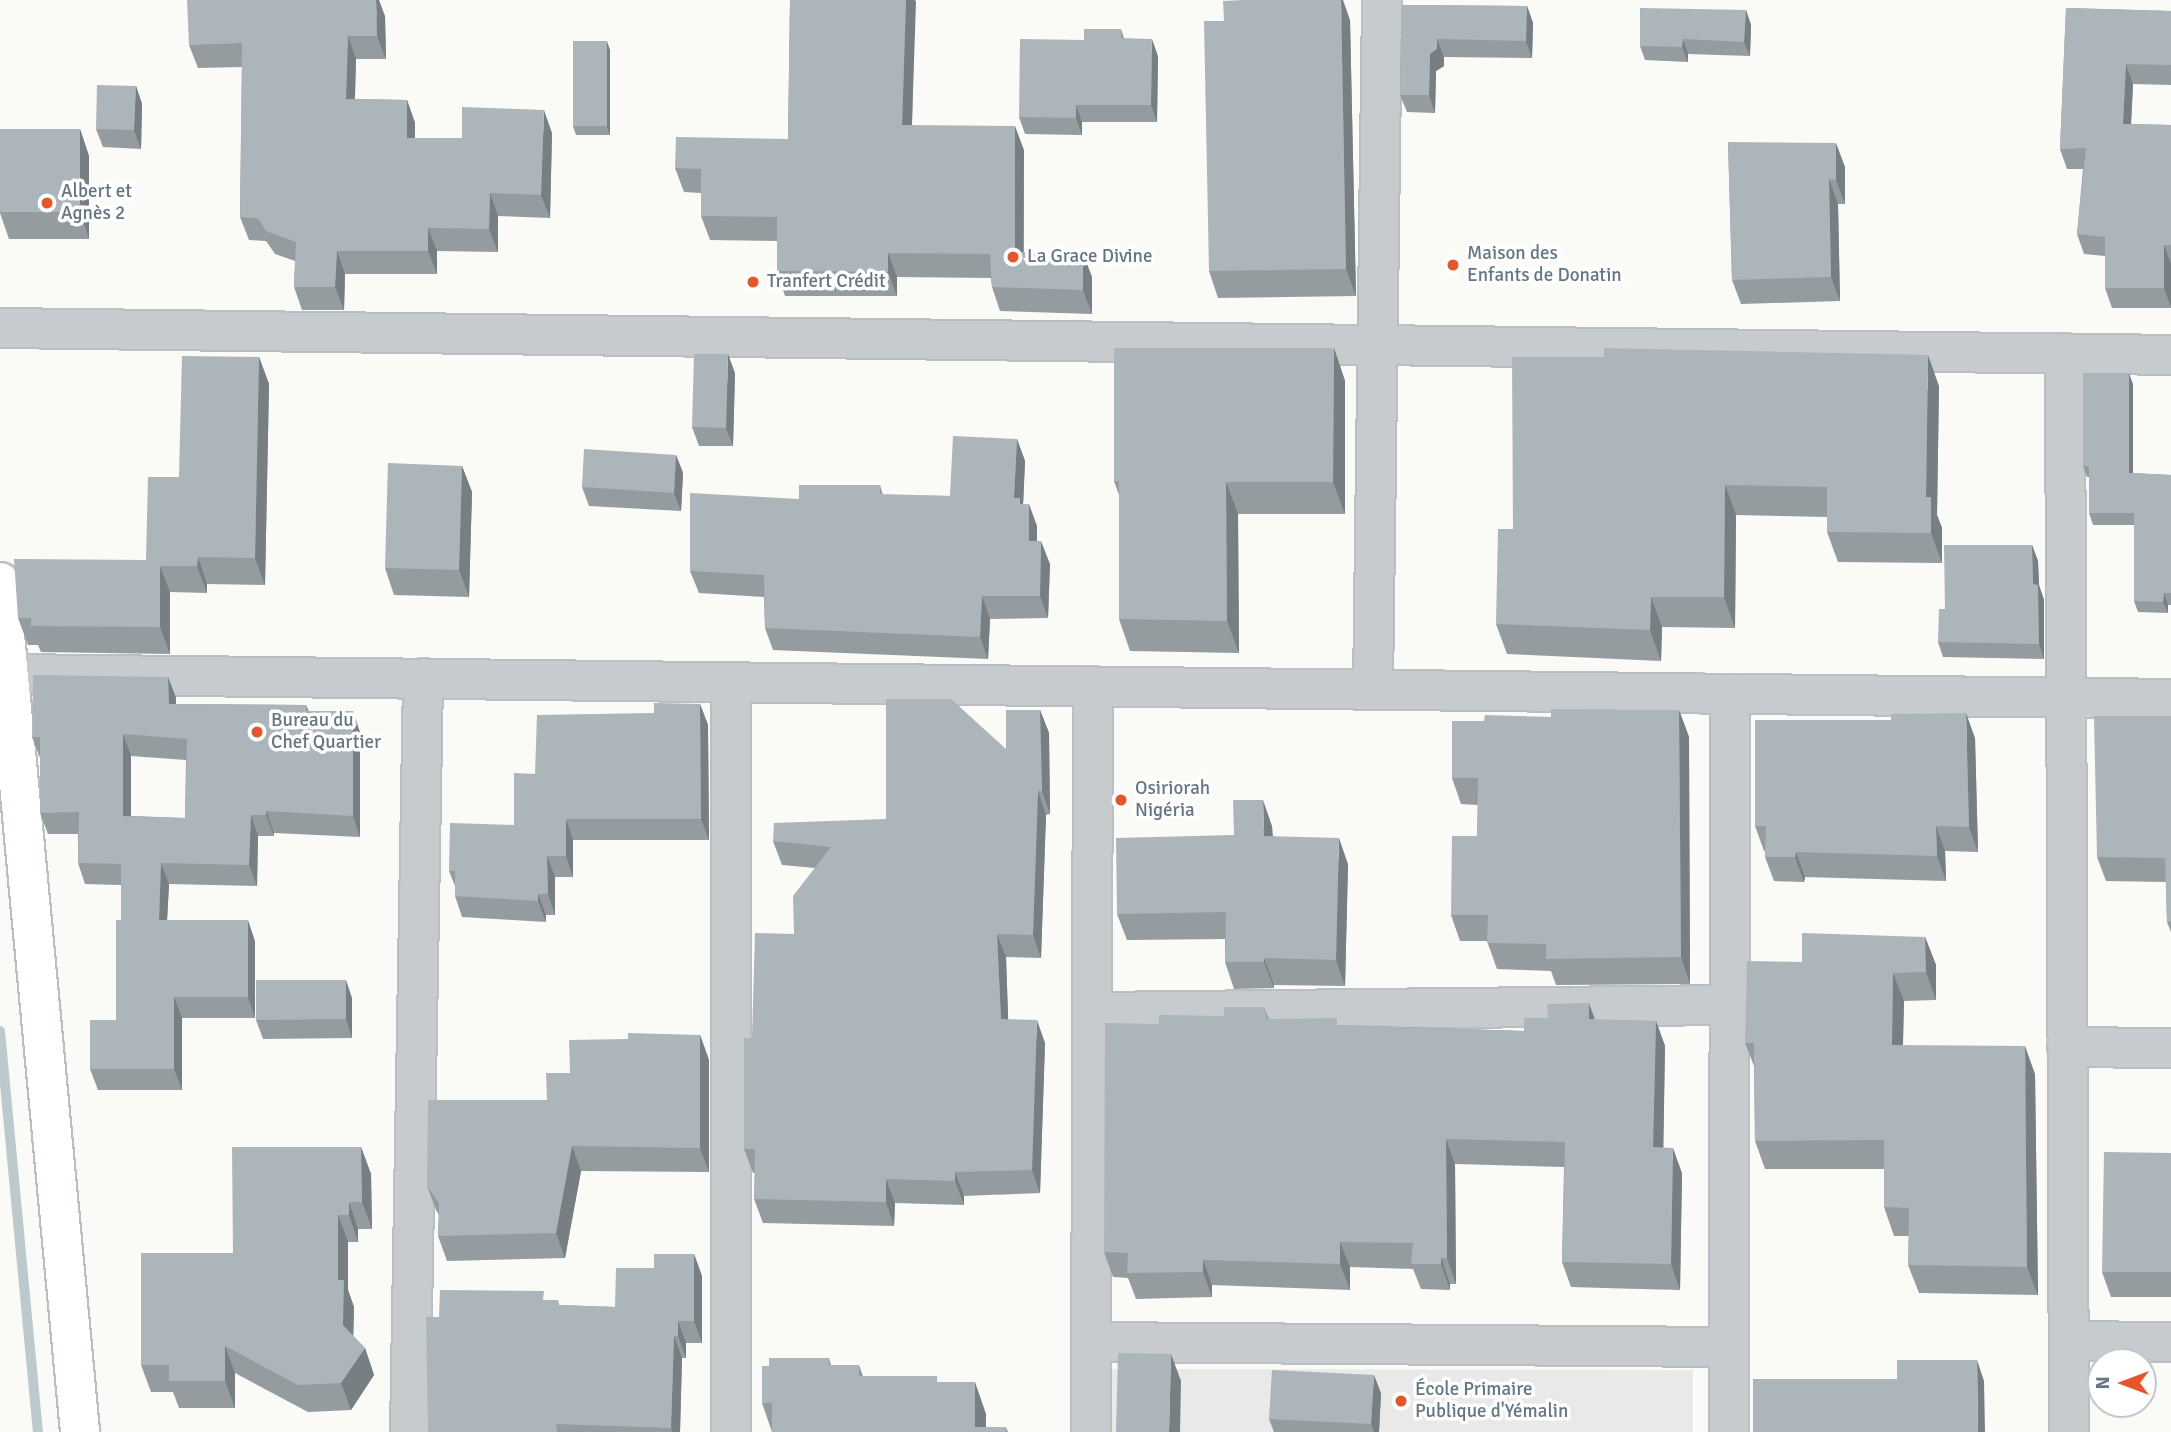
<!DOCTYPE html>
<html>
<head>
<meta charset="utf-8">
<style>
  body { margin:0 }
  #map { position:relative; width:2171px; height:1432px; overflow:hidden; background:#fafaf7; font-family:Signika,sans-serif }
  div>[style] { position:absolute }
  [style*='--x'] { left:calc(var(--x)*1px); top:calc(var(--y)*1px); width:calc(var(--w)*1px); rotate:calc(var(--a)*1deg) }
  .built>* { inset:0; background:#e8e9e8 }
  .stream>* { height:10px; margin:-5px; padding:0 5px; transform-origin:5px; border-radius:5px; background:#bdcacd }
  .roads { filter:drop-shadow(2px 0 #b9bfc3) drop-shadow(-2px 0 #b9bfc3) drop-shadow(0 2px #b9bfc3) drop-shadow(0 -2px #b9bfc3) }
  .street>* { height:38px; margin:-19px; padding:0 19px; transform-origin:19px; border-radius:19px; background:#c7cbce }
  .secondary>* { height:38px; margin:-19px; padding:0 19px; transform-origin:19px; border-radius:19px; background:#fff }
  .wall>* { inset:0; background:#949ca0 }
  .shaded-wall>* { inset:0; background:#787f82 }
  .building>* { inset:0; background:#acb5ba }
  .dots>* { width:19px; height:19px; translate:-50% -50%; box-sizing:border-box; border:4px solid #fff; border-radius:50% }
  span { translate:-50% -50%; white-space:nowrap; text-align:center; line-height:1.15; -webkit-text-stroke:7px #fff; paint-order:stroke }
  .poi-label { font-size:19px; color:#647683 }
  .left { translate:0 -50%; text-align:left }
  .north { position:absolute; left:2087px; top:1348px; width:70px; height:70px; box-sizing:border-box; background:#fff; border:2px solid #c1c8cd; border-radius:50%; rotate:270deg; font-size:19px; font-weight:700; line-height:28px; text-align:center; color:#647683 }
  .north::after { content:''; display:block; margin:auto; width:24px; height:32px; background:#e85429; clip-path:polygon(50% 0,100% 100%,50% 72%,0 100%) }
</style>
</head>
<body>
<div id="map">
  <div class="built">
    <div style="clip-path:polygon(1108px 1369px,1693px 1370px,1693px 1432px,1108px 1432px)"></div>
  </div>
  <div class="stream">
    <div style="--x:0;--y:1031;--w:403;--a:84.6"></div>
  </div>
  <div class="roads">
    <div class="street">
      <div style="--x:0;--y:328;--w:2171;--a:0.71"></div>
      <div style="--x:2065;--y:353;--w:1079;--a:89.79"></div>
      <div style="--x:9;--y:674;--w:2162;--a:0.66"></div>
      <div style="--x:731;--y:682;--w:750;--a:90"></div>
      <div style="--x:1373;--y:689;--w:689;--a:-89.25"></div>
      <div style="--x:1092;--y:1012;--w:638;--a:-0.63"></div>
      <div style="--x:2067;--y:1047;--w:104;--a:0.6"></div>
      <div style="--x:2069;--y:1341;--w:102;--a:0.6"></div>
      <div style="--x:1091;--y:1342;--w:638;--a:0.45"></div>
      <div style="--x:410;--y:1432;--w:754;--a:-89.01"></div>
      <div style="--x:1091;--y:1432;--w:746;--a:-89.85"></div>
      <div style="--x:1729;--y:1432;--w:738;--a:-89.92"></div>
    </div>
    <div class="secondary">
      <div style="--x:0;--y:582;--w:854;--a:84.62"></div>
    </div>
  </div>
  <div class="wall">
    <div style="clip-path:polygon(790px 0,915px 0,912px 126px,1024px 150px,1024px 252px,1092px 277px,1092px 314px,1000px 311px,992px 287px,991px 278px,897px 277px,897px 296px,785px 296px,777px 271px,777px 241px,710px 240px,701px 216px,701px 193px,684px 192px,675px 168px,788px 139px)"></div>
    <div style="clip-path:polygon(1402px 5px,1527px 6px,1533px 23px,1532px 58px,1444px 57px,1444px 66px,1436px 71px,1435px 113px,1407px 112px,1400px 95px)"></div>
    <div style="clip-path:polygon(2066px 8px,2171px 11px,2171px 85px,2133px 84px,2131px 124px,2171px 125px,2171px 308px,2112px 308px,2105px 288px,2105px 256px,2084px 254px,2077px 234px,2083px 169px,2067px 169px,2060px 149px)"></div>
    <div style="clip-path:polygon(1746px 10px,1751px 25px,1750px 56px,1688px 54px,1688px 62px,1645px 60px,1640px 46px)"></div>
    <div style="clip-path:polygon(385px 16px,386px 59px,356px 59px,355px 99px,407px 100px,415px 123px,415px 138px,462px 138px,552px 133px,550px 218px,498px 216px,498px 252px,437px 251px,437px 274px,345px 274px,344px 310px,302px 310px,294px 287px,295px 261px,275px 254px,266px 241px,249px 240px,240px 217px,242px 67px,198px 68px,189px 45px)"></div>
    <div style="clip-path:polygon(1350px 20px,1356px 296px,1218px 298px,1209px 271px,1224px 21px)"></div>
    <div style="clip-path:polygon(1121px 29px,1124px 38px,1158px 56px,1157px 122px,1082px 122px,1082px 135px,1025px 134px,1019px 117px,1084px 40px)"></div>
    <div style="clip-path:polygon(610px 50px,610px 135px,576px 135px,573px 126px)"></div>
    <div style="clip-path:polygon(136px 86px,142px 104px,141px 149px,103px 147px,96px 129px)"></div>
    <div style="clip-path:polygon(0 129px,80px 129px,89px 156px,89px 239px,9px 239px,0 213px)"></div>
    <div style="clip-path:polygon(1728px 142px,1845px 167px,1845px 204px,1838px 204px,1840px 301px,1741px 304px,1732px 280px)"></div>
    <div style="clip-path:polygon(1334px 348px,1345px 381px,1345px 514px,1238px 514px,1239px 653px,1130px 651px,1119px 619px,1119px 495px,1114px 481px)"></div>
    <div style="clip-path:polygon(259px 357px,269px 384px,265px 585px,207px 584px,207px 593px,170px 592px,170px 654px,41px 652px,38px 645px,28px 645px,18px 618px,146px 560px,179px 477px)"></div>
    <div style="clip-path:polygon(735px 373px,733px 446px,699px 446px,692px 427px)"></div>
    <div style="clip-path:polygon(2133px 384px,2133px 473px,2171px 475px,2171px 605px,2168px 605px,2168px 613px,2138px 612px,2134px 601px,2134px 525px,2093px 525px,2089px 513px,2089px 477px,2087px 477px,2083px 466px)"></div>
    <div style="clip-path:polygon(1939px 386px,1937px 515px,1942px 528px,1942px 563px,1838px 562px,1827px 532px,1827px 517px,1736px 515px,1735px 628px,1662px 627px,1661px 661px,1507px 654px,1496px 624px,1513px 529px)"></div>
    <div style="clip-path:polygon(1017px 439px,1025px 461px,1023px 504px,1037px 526px,1037px 541px,1050px 564px,1048px 618px,990px 619px,988px 659px,773px 650px,765px 628px,764px 597px,699px 593px,690px 571px,799px 499px,880px 485px,883px 495px,950px 496px)"></div>
    <div style="clip-path:polygon(676px 455px,683px 473px,681px 511px,589px 506px,582px 487px)"></div>
    <div style="clip-path:polygon(462px 466px,472px 492px,469px 597px,394px 595px,385px 568px)"></div>
    <div style="clip-path:polygon(2032px 545px,2038px 561px,2039px 585px,2044px 600px,2044px 659px,1943px 657px,1938px 642px,1945px 609px)"></div>
    <div style="clip-path:polygon(evenodd,168px 677px,176px 698px,176px 704px,306px 705px,309px 711px,360px 732px,360px 837px,274px 833px,274px 836px,258px 836px,257px 886px,169px 884px,167px 920px,255px 941px,255px 1018px,182px 1018px,182px 1090px,98px 1090px,90px 1069px,116px 1020px,121px 920px,121px 885px,85px 884px,78px 863px,78px 834px,48px 834px,40px 813px,40px 758px,32px 737px,168px 677px,131px 756px,186px 760px,185px 818px,131px 816px,131px 756px)"></div>
    <div style="clip-path:polygon(700px 704px,708px 725px,709px 840px,573px 840px,573px 877px,555px 877px,555px 915px,546px 915px,546px 922px,462px 917px,455px 896px,455px 886px,449px 871px,514px 825px,535px 774px,654px 713px)"></div>
    <div style="clip-path:polygon(1040px 710px,1049px 733px,1050px 814px,1046px 815px,1041px 958px,1006px 957px,1008px 1019px,1045px 1043px,1040px 1193px,964px 1196px,964px 1205px,895px 1203px,894px 1226px,763px 1223px,754px 1199px,755px 1173px,753px 1173px,744px 1149px,752px 1038px,794px 934px,815px 868px,782px 865px,773px 841px,886px 819px,1006px 749px)"></div>
    <div style="clip-path:polygon(1679px 710px,1689px 737px,1690px 984px,1556px 985px,1551px 971px,1497px 969px,1487px 941px,1460px 941px,1451px 915px,1477px 836px,1478px 805px,1461px 804px,1452px 778px,1484px 721px)"></div>
    <div style="clip-path:polygon(2171px 716px,2171px 932px,2167px 922px,2166px 882px,2106px 881px,2097px 857px)"></div>
    <div style="clip-path:polygon(1975px 738px,1978px 852px,1945px 851px,1946px 881px,1805px 877px,1804px 882px,1774px 881px,1765px 857px,1765px 851px,1764px 851px,1755px 826px)"></div>
    <div style="clip-path:polygon(1272px 826px,1273px 836px,1348px 864px,1345px 986px,1274px 985px,1274px 988px,1234px 989px,1225px 962px,1225px 939px,1127px 940px,1117px 914px,1234px 835px)"></div>
    <div style="clip-path:polygon(1925px 937px,1936px 965px,1936px 1000px,1904px 1001px,1903px 1046px,2035px 1074px,2038px 1295px,1919px 1293px,1908px 1265px,1909px 1236px,1894px 1236px,1884px 1207px,1884px 1169px,1765px 1169px,1755px 1141px,1754px 1066px,1745px 1043px,1802px 962px)"></div>
    <div style="clip-path:polygon(352px 998px,352px 1038px,263px 1039px,256px 1020px)"></div>
    <div style="clip-path:polygon(1264px 1007px,1269px 1019px,1340px 1025px,1524px 1031px,1595px 1020px,1656px 1021px,1665px 1046px,1663px 1147px,1682px 1173px,1680px 1290px,1571px 1287px,1562px 1262px,1564px 1167px,1455px 1164px,1456px 1284px,1450px 1284px,1450px 1290px,1421px 1289px,1413px 1269px,1350px 1267px,1350px 1290px,1212px 1285px,1212px 1297px,1136px 1299px,1128px 1278px,1113px 1277px,1104px 1252px,1159px 1024px,1224px 1016px)"></div>
    <div style="clip-path:polygon(700px 1035px,709px 1060px,709px 1172px,581px 1171px,565px 1258px,447px 1261px,438px 1236px,439px 1215px,436px 1210px,427px 1186px,547px 1100px,570px 1073px,628px 1039px)"></div>
    <div style="clip-path:polygon(361px 1147px,371px 1174px,372px 1229px,358px 1229px,358px 1242px,348px 1242px,348px 1290px,354px 1307px,353px 1336px,365px 1348px,374px 1375px,351px 1410px,308px 1412px,235px 1373px,235px 1408px,179px 1408px,173px 1392px,151px 1392px,141px 1365px,233px 1253px)"></div>
    <div style="clip-path:polygon(2171px 1153px,2171px 1297px,2111px 1297px,2102px 1272px)"></div>
    <div style="clip-path:polygon(694px 1254px,702px 1276px,702px 1343px,686px 1343px,686px 1358px,682px 1358px,680px 1432px,428px 1432px,439px 1317px,547px 1300px,558px 1300px,559px 1305px,615px 1307px,654px 1268px)"></div>
    <div style="clip-path:polygon(829px 1358px,831px 1365px,859px 1365px,863px 1376px,939px 1382px,986px 1414px,986px 1427px,1006px 1427px,1008px 1432px,772px 1432px,762px 1403px,769px 1366px)"></div>
    <div style="clip-path:polygon(1381px 1393px,1379px 1432px,1274px 1432px,1269px 1419px)"></div>
  </div>
  <div class="shaded-wall">
    <div style="clip-path:polygon(376px 0,379px 0,385px 16px,386px 59px,377px 36px)"></div>
    <div style="clip-path:polygon(906px 0,915px 0,916px 2px,911px 150px,902px 125px)"></div>
    <div style="clip-path:polygon(1341px 0,1343px 0,1350px 20px,1356px 296px,1346px 269px)"></div>
    <div style="clip-path:polygon(1527px 6px,1533px 23px,1532px 58px,1526px 41px)"></div>
    <div style="clip-path:polygon(1746px 10px,1751px 25px,1750px 56px,1744px 42px)"></div>
    <div style="clip-path:polygon(348px 36px,356px 59px,354px 122px,346px 99px)"></div>
    <div style="clip-path:polygon(1152px 39px,1158px 56px,1157px 122px,1151px 105px)"></div>
    <div style="clip-path:polygon(1437px 39px,1444px 57px,1444px 66px,1436px 71px,1435px 113px,1429px 95px,1430px 54px)"></div>
    <div style="clip-path:polygon(1683px 39px,1688px 54px,1688px 62px,1682px 47px)"></div>
    <div style="clip-path:polygon(607px 41px,610px 50px,610px 135px,607px 126px)"></div>
    <div style="clip-path:polygon(2126px 64px,2133px 84px,2130px 144px,2123px 124px)"></div>
    <div style="clip-path:polygon(136px 86px,142px 104px,141px 149px,134px 130px)"></div>
    <div style="clip-path:polygon(407px 100px,415px 123px,415px 161px,407px 138px)"></div>
    <div style="clip-path:polygon(1076px 105px,1082px 122px,1082px 135px,1076px 118px)"></div>
    <div style="clip-path:polygon(544px 110px,552px 133px,550px 218px,541px 195px)"></div>
    <div style="clip-path:polygon(1015px 126px,1024px 150px,1023px 276px,1015px 252px)"></div>
    <div style="clip-path:polygon(80px 129px,89px 156px,89px 239px,80px 212px)"></div>
    <div style="clip-path:polygon(1836px 143px,1845px 167px,1845px 204px,1836px 180px)"></div>
    <div style="clip-path:polygon(1829px 179px,1838px 204px,1840px 301px,1831px 277px)"></div>
    <div style="clip-path:polygon(490px 193px,498px 216px,498px 252px,489px 229px)"></div>
    <div style="clip-path:polygon(428px 228px,437px 251px,437px 274px,428px 251px)"></div>
    <div style="clip-path:polygon(2164px 245px,2171px 264px,2171px 307px,2164px 288px)"></div>
    <div style="clip-path:polygon(337px 251px,345px 274px,344px 310px,335px 287px)"></div>
    <div style="clip-path:polygon(888px 253px,897px 277px,897px 296px,888px 272px)"></div>
    <div style="clip-path:polygon(1083px 253px,1092px 277px,1092px 314px,1083px 290px)"></div>
    <div style="clip-path:polygon(1334px 348px,1345px 381px,1345px 514px,1333px 482px)"></div>
    <div style="clip-path:polygon(728px 354px,735px 373px,733px 446px,726px 428px)"></div>
    <div style="clip-path:polygon(1928px 355px,1939px 386px,1937px 515px,1942px 528px,1942px 563px,1931px 533px,1926px 497px)"></div>
    <div style="clip-path:polygon(259px 357px,269px 384px,265px 585px,255px 558px)"></div>
    <div style="clip-path:polygon(2129px 373px,2133px 384px,2133px 484px,2129px 473px)"></div>
    <div style="clip-path:polygon(1017px 439px,1025px 461px,1023px 507px,1014px 498px)"></div>
    <div style="clip-path:polygon(676px 455px,683px 473px,681px 511px,674px 493px)"></div>
    <div style="clip-path:polygon(462px 466px,472px 492px,469px 597px,459px 570px)"></div>
    <div style="clip-path:polygon(1226px 482px,1238px 514px,1239px 653px,1227px 621px)"></div>
    <div style="clip-path:polygon(1725px 485px,1736px 515px,1735px 628px,1724px 597px)"></div>
    <div style="clip-path:polygon(1029px 504px,1037px 526px,1037px 563px,1029px 541px)"></div>
    <div style="clip-path:polygon(1041px 541px,1050px 564px,1048px 618px,1040px 596px)"></div>
    <div style="clip-path:polygon(2032px 545px,2038px 561px,2039px 585px,2044px 600px,2044px 659px,2039px 644px,2033px 584px)"></div>
    <div style="clip-path:polygon(198px 557px,207px 584px,207px 593px,197px 566px)"></div>
    <div style="clip-path:polygon(160px 566px,170px 592px,170px 654px,160px 627px)"></div>
    <div style="clip-path:polygon(2164px 593px,2168px 605px,2168px 613px,2163px 602px)"></div>
    <div style="clip-path:polygon(982px 596px,990px 619px,988px 659px,980px 637px)"></div>
    <div style="clip-path:polygon(1651px 597px,1662px 627px,1661px 661px,1650px 630px)"></div>
    <div style="clip-path:polygon(168px 677px,176px 698px,176px 725px,169px 704px)"></div>
    <div style="clip-path:polygon(700px 704px,708px 725px,709px 840px,701px 819px)"></div>
    <div style="clip-path:polygon(1040px 710px,1049px 733px,1050px 814px,1042px 791px)"></div>
    <div style="clip-path:polygon(1679px 710px,1689px 737px,1690px 984px,1681px 957px)"></div>
    <div style="clip-path:polygon(353px 711px,360px 732px,360px 837px,353px 816px)"></div>
    <div style="clip-path:polygon(1966px 713px,1975px 738px,1978px 852px,1969px 827px)"></div>
    <div style="clip-path:polygon(123px 734px,131px 756px,131px 837px,123px 816px)"></div>
    <div style="clip-path:polygon(1038px 791px,1046px 815px,1041px 958px,1033px 935px)"></div>
    <div style="clip-path:polygon(1263px 800px,1272px 826px,1273px 862px,1264px 836px)"></div>
    <div style="clip-path:polygon(266px 811px,274px 833px,274px 836px,266px 815px)"></div>
    <div style="clip-path:polygon(251px 815px,258px 836px,257px 886px,249px 865px)"></div>
    <div style="clip-path:polygon(566px 819px,573px 840px,573px 877px,566px 856px)"></div>
    <div style="clip-path:polygon(1936px 826px,1945px 851px,1946px 881px,1937px 856px)"></div>
    <div style="clip-path:polygon(1339px 838px,1348px 864px,1345px 986px,1336px 960px)"></div>
    <div style="clip-path:polygon(1796px 852px,1805px 877px,1804px 882px,1795px 857px)"></div>
    <div style="clip-path:polygon(547px 856px,555px 877px,555px 915px,548px 894px)"></div>
    <div style="clip-path:polygon(161px 863px,169px 884px,166px 941px,159px 920px)"></div>
    <div style="clip-path:polygon(538px 894px,546px 915px,546px 922px,538px 901px)"></div>
    <div style="clip-path:polygon(248px 920px,255px 941px,255px 1018px,248px 997px)"></div>
    <div style="clip-path:polygon(997px 934px,1006px 957px,1009px 1042px,1001px 1019px)"></div>
    <div style="clip-path:polygon(1925px 937px,1936px 965px,1936px 1000px,1926px 972px)"></div>
    <div style="clip-path:polygon(1264px 958px,1274px 985px,1274px 988px,1264px 962px)"></div>
    <div style="clip-path:polygon(1893px 973px,1904px 1001px,1902px 1074px,1892px 1045px)"></div>
    <div style="clip-path:polygon(346px 980px,352px 998px,352px 1038px,346px 1019px)"></div>
    <div style="clip-path:polygon(174px 997px,182px 1018px,182px 1090px,174px 1069px)"></div>
    <div style="clip-path:polygon(1589px 1003px,1598px 1028px,1589px 1019px)"></div>
    <div style="clip-path:polygon(1037px 1020px,1045px 1043px,1040px 1193px,1032px 1170px)"></div>
    <div style="clip-path:polygon(1656px 1021px,1665px 1046px,1663px 1172px,1653px 1147px)"></div>
    <div style="clip-path:polygon(700px 1035px,709px 1060px,709px 1172px,700px 1148px)"></div>
    <div style="clip-path:polygon(2025px 1046px,2035px 1074px,2038px 1295px,2027px 1267px)"></div>
    <div style="clip-path:polygon(1446px 1139px,1455px 1164px,1456px 1284px,1447px 1258px)"></div>
    <div style="clip-path:polygon(572px 1146px,581px 1171px,565px 1258px,556px 1233px)"></div>
    <div style="clip-path:polygon(361px 1147px,371px 1174px,372px 1229px,362px 1202px)"></div>
    <div style="clip-path:polygon(1673px 1148px,1682px 1173px,1680px 1290px,1671px 1264px)"></div>
    <div style="clip-path:polygon(955px 1172px,964px 1196px,964px 1205px,955px 1181px)"></div>
    <div style="clip-path:polygon(886px 1179px,895px 1203px,894px 1226px,886px 1202px)"></div>
    <div style="clip-path:polygon(349px 1202px,358px 1229px,358px 1242px,349px 1215px)"></div>
    <div style="clip-path:polygon(338px 1215px,348px 1242px,348px 1290px,354px 1307px,353px 1352px,343px 1325px,338px 1280px)"></div>
    <div style="clip-path:polygon(1340px 1242px,1350px 1267px,1350px 1290px,1340px 1264px)"></div>
    <div style="clip-path:polygon(694px 1254px,702px 1276px,702px 1343px,694px 1321px)"></div>
    <div style="clip-path:polygon(1441px 1258px,1450px 1284px,1450px 1290px,1441px 1264px)"></div>
    <div style="clip-path:polygon(1203px 1260px,1212px 1285px,1212px 1297px,1203px 1272px)"></div>
    <div style="clip-path:polygon(678px 1321px,686px 1343px,686px 1358px,678px 1336px)"></div>
    <div style="clip-path:polygon(674px 1336px,682px 1358px,680px 1432px,673px 1432px,671px 1428px)"></div>
    <div style="clip-path:polygon(225px 1346px,235px 1373px,235px 1408px,225px 1381px)"></div>
    <div style="clip-path:polygon(365px 1348px,374px 1375px,351px 1410px,341px 1383px)"></div>
    <div style="clip-path:polygon(1171px 1354px,1181px 1381px,1180px 1432px,1169px 1432px)"></div>
    <div style="clip-path:polygon(1977px 1360px,1984px 1381px,1985px 1432px,1978px 1432px)"></div>
    <div style="clip-path:polygon(1374px 1375px,1381px 1393px,1379px 1432px,1374px 1432px,1371px 1424px)"></div>
    <div style="clip-path:polygon(975px 1382px,986px 1414px,986px 1432px,975px 1427px)"></div>
  </div>
  <div class="building">
    <div style="clip-path:polygon(187px 0,376px 0,377px 36px,348px 36px,346px 99px,407px 100px,407px 138px,462px 138px,462px 107px,544px 110px,541px 195px,490px 193px,489px 229px,428px 228px,428px 251px,337px 251px,335px 287px,294px 287px,296px 242px,266px 231px,258px 218px,240px 217px,242px 43px,189px 45px)"></div>
    <div style="clip-path:polygon(790px 0,906px 0,902px 125px,1015px 126px,1015px 252px,1083px 253px,1083px 290px,992px 287px,990px 254px,888px 253px,888px 272px,777px 271px,777px 217px,701px 216px,701px 169px,675px 168px,676px 137px,788px 139px)"></div>
    <div style="clip-path:polygon(1244px 0,1341px 0,1346px 269px,1209px 271px,1204px 21px,1224px 21px,1223px 1px)"></div>
    <div style="clip-path:polygon(1402px 5px,1527px 6px,1526px 41px,1437px 39px,1437px 49px,1430px 54px,1429px 95px,1400px 95px)"></div>
    <div style="clip-path:polygon(1640px 8px,1746px 10px,1744px 42px,1683px 39px,1682px 47px,1640px 46px)"></div>
    <div style="clip-path:polygon(2066px 8px,2171px 11px,2171px 65px,2126px 64px,2123px 124px,2171px 125px,2171px 245px,2164px 245px,2164px 288px,2105px 288px,2105px 237px,2077px 234px,2086px 148px,2060px 149px)"></div>
    <div style="clip-path:polygon(1084px 29px,1121px 29px,1121px 38px,1152px 39px,1151px 105px,1076px 105px,1076px 118px,1019px 117px,1020px 39px,1084px 40px)"></div>
    <div style="clip-path:polygon(573px 41px,607px 41px,607px 126px,573px 126px)"></div>
    <div style="clip-path:polygon(97px 85px,136px 86px,134px 130px,96px 129px)"></div>
    <div style="clip-path:polygon(0 129px,80px 129px,80px 212px,0 212px)"></div>
    <div style="clip-path:polygon(1728px 142px,1836px 143px,1836px 180px,1829px 179px,1831px 277px,1732px 280px)"></div>
    <div style="clip-path:polygon(1114px 348px,1334px 348px,1333px 482px,1226px 482px,1227px 621px,1119px 619px,1119px 481px,1114px 481px)"></div>
    <div style="clip-path:polygon(1604px 348px,1928px 355px,1926px 497px,1931px 497px,1931px 533px,1827px 532px,1827px 487px,1725px 485px,1724px 597px,1651px 597px,1650px 630px,1496px 624px,1498px 529px,1513px 529px,1512px 357px,1604px 357px)"></div>
    <div style="clip-path:polygon(694px 354px,728px 354px,726px 428px,692px 427px)"></div>
    <div style="clip-path:polygon(182px 356px,259px 357px,255px 558px,198px 557px,197px 566px,160px 566px,160px 627px,31px 626px,31px 618px,18px 618px,14px 559px,146px 560px,148px 477px,179px 477px)"></div>
    <div style="clip-path:polygon(2083px 373px,2129px 373px,2129px 473px,2171px 475px,2171px 593px,2164px 593px,2163px 602px,2134px 601px,2134px 513px,2089px 513px,2089px 466px,2083px 466px)"></div>
    <div style="clip-path:polygon(953px 436px,1017px 439px,1014px 498px,1020px 498px,1020px 504px,1029px 504px,1029px 541px,1041px 541px,1040px 596px,982px 596px,980px 637px,765px 628px,764px 575px,690px 571px,690px 493px,799px 499px,799px 485px,880px 485px,880px 494px,950px 496px)"></div>
    <div style="clip-path:polygon(584px 449px,676px 455px,674px 493px,582px 487px)"></div>
    <div style="clip-path:polygon(388px 463px,462px 466px,459px 570px,385px 568px)"></div>
    <div style="clip-path:polygon(1944px 545px,2032px 545px,2033px 584px,2038px 585px,2039px 644px,1938px 642px,1939px 609px,1945px 609px)"></div>
    <div style="clip-path:polygon(evenodd,33px 675px,168px 677px,169px 704px,306px 705px,306px 711px,353px 711px,353px 816px,266px 811px,266px 815px,251px 815px,249px 865px,161px 863px,159px 920px,248px 920px,248px 997px,174px 997px,174px 1069px,90px 1069px,90px 1020px,116px 1020px,116px 920px,121px 920px,121px 864px,78px 863px,79px 812px,40px 813px,40px 737px,32px 737px,33px 675px,123px 734px,187px 739px,185px 818px,123px 816px,123px 734px)"></div>
    <div style="clip-path:polygon(886px 699px,951px 699px,1006px 749px,1006px 710px,1040px 710px,1042px 791px,1038px 791px,1033px 935px,997px 934px,1001px 1019px,1037px 1020px,1032px 1170px,955px 1172px,955px 1181px,886px 1179px,886px 1202px,754px 1199px,755px 1149px,744px 1149px,744px 1038px,752px 1038px,755px 933px,794px 934px,793px 896px,831px 847px,773px 841px,774px 823px,886px 819px)"></div>
    <div style="clip-path:polygon(654px 703px,700px 704px,701px 819px,566px 819px,566px 856px,547px 856px,548px 894px,538px 894px,538px 901px,455px 896px,455px 871px,449px 871px,450px 823px,514px 825px,514px 773px,535px 774px,537px 715px,654px 713px)"></div>
    <div style="clip-path:polygon(1551px 709px,1679px 710px,1681px 957px,1546px 959px,1546px 944px,1487px 943px,1488px 915px,1451px 915px,1452px 836px,1477px 836px,1478px 778px,1452px 778px,1452px 721px,1484px 721px,1485px 715px,1551px 717px)"></div>
    <div style="clip-path:polygon(1966px 713px,1969px 827px,1936px 826px,1937px 856px,1796px 852px,1795px 857px,1765px 857px,1766px 826px,1755px 826px,1755px 720px,1891px 720px,1891px 714px)"></div>
    <div style="clip-path:polygon(2094px 716px,2171px 716px,2171px 921px,2167px 922px,2165px 858px,2097px 857px)"></div>
    <div style="clip-path:polygon(1233px 800px,1263px 800px,1264px 836px,1339px 838px,1336px 960px,1264px 958px,1264px 962px,1225px 962px,1226px 912px,1117px 914px,1116px 838px,1234px 835px)"></div>
    <div style="clip-path:polygon(1802px 933px,1925px 937px,1926px 972px,1893px 973px,1892px 1045px,2025px 1046px,2027px 1267px,1908px 1265px,1909px 1208px,1884px 1207px,1884px 1140px,1755px 1141px,1754px 1043px,1745px 1043px,1747px 961px,1802px 962px)"></div>
    <div style="clip-path:polygon(256px 980px,346px 980px,346px 1019px,256px 1020px)"></div>
    <div style="clip-path:polygon(1589px 1003px,1589px 1019px,1656px 1021px,1653px 1147px,1673px 1148px,1671px 1264px,1562px 1262px,1565px 1142px,1446px 1139px,1447px 1258px,1441px 1258px,1441px 1264px,1411px 1264px,1413px 1243px,1340px 1242px,1340px 1264px,1203px 1260px,1203px 1272px,1127px 1273px,1128px 1253px,1104px 1252px,1105px 1023px,1159px 1024px,1159px 1015px,1224px 1016px,1224px 1007px,1264px 1007px,1267px 1019px,1337px 1018px,1337px 1025px,1524px 1031px,1524px 1018px,1548px 1018px,1547px 1004px)"></div>
    <div style="clip-path:polygon(628px 1033px,700px 1035px,700px 1148px,572px 1146px,556px 1233px,438px 1236px,439px 1203px,427px 1186px,428px 1100px,547px 1100px,546px 1073px,570px 1073px,569px 1040px,628px 1039px)"></div>
    <div style="clip-path:polygon(232px 1147px,361px 1147px,362px 1202px,349px 1202px,349px 1215px,338px 1215px,338px 1280px,344px 1280px,343px 1325px,365px 1348px,341px 1383px,298px 1385px,225px 1346px,225px 1381px,169px 1381px,169px 1365px,141px 1365px,141px 1253px,233px 1253px)"></div>
    <div style="clip-path:polygon(2104px 1152px,2171px 1153px,2171px 1272px,2102px 1272px)"></div>
    <div style="clip-path:polygon(654px 1254px,694px 1254px,694px 1321px,678px 1321px,678px 1336px,674px 1336px,671px 1428px,556px 1424px,557px 1432px,428px 1432px,426px 1317px,439px 1317px,440px 1290px,544px 1291px,543px 1300px,558px 1300px,558px 1305px,615px 1307px,616px 1268px,654px 1268px)"></div>
    <div style="clip-path:polygon(1118px 1353px,1171px 1354px,1169px 1432px,1116px 1432px)"></div>
    <div style="clip-path:polygon(769px 1358px,829px 1358px,829px 1365px,859px 1365px,859px 1376px,937px 1376px,937px 1382px,975px 1382px,975px 1427px,1006px 1427px,1006px 1432px,772px 1432px,772px 1403px,762px 1403px,762px 1366px,769px 1366px)"></div>
    <div style="clip-path:polygon(1897px 1360px,1977px 1360px,1978px 1432px,1753px 1432px,1753px 1379px,1897px 1379px)"></div>
    <div style="clip-path:polygon(1272px 1370px,1374px 1375px,1371px 1424px,1269px 1419px)"></div>
  </div>
  <div class="dots">
    <div style="left:47px;top:203px;background:#e85429"></div>
    <div style="left:1013px;top:257px;background:#e85429"></div>
    <div style="left:1453px;top:265px;background:#e85429"></div>
    <div style="left:753px;top:282px;background:#e85429"></div>
    <div style="left:257px;top:732px;background:#e85429"></div>
    <div style="left:1121px;top:800px;background:#e85429"></div>
    <div style="left:1401px;top:1401px;background:#e85429"></div>
  </div>
  <div class="poi-label">
    <span class="left" style="left:61px;top:203px">Albert et<br>Agnès 2</span>
    <span class="left" style="left:1467px;top:265px">Maison des<br>Enfants de Donatin</span>
    <span class="left" style="left:1027px;top:257px">La Grace Divine</span>
    <span class="left" style="left:767px;top:282px">Tranfert Crédit</span>
    <span class="left" style="left:271px;top:732px">Bureau du<br>Chef Quartier</span>
    <span class="left" style="left:1135px;top:800px">Osiriorah<br>Nigéria</span>
    <span class="left" style="left:1415px;top:1401px">École Primaire<br>Publique d'Yémalin</span>
  </div>
  <div class="north">N</div>
</div>
</body>
</html>
